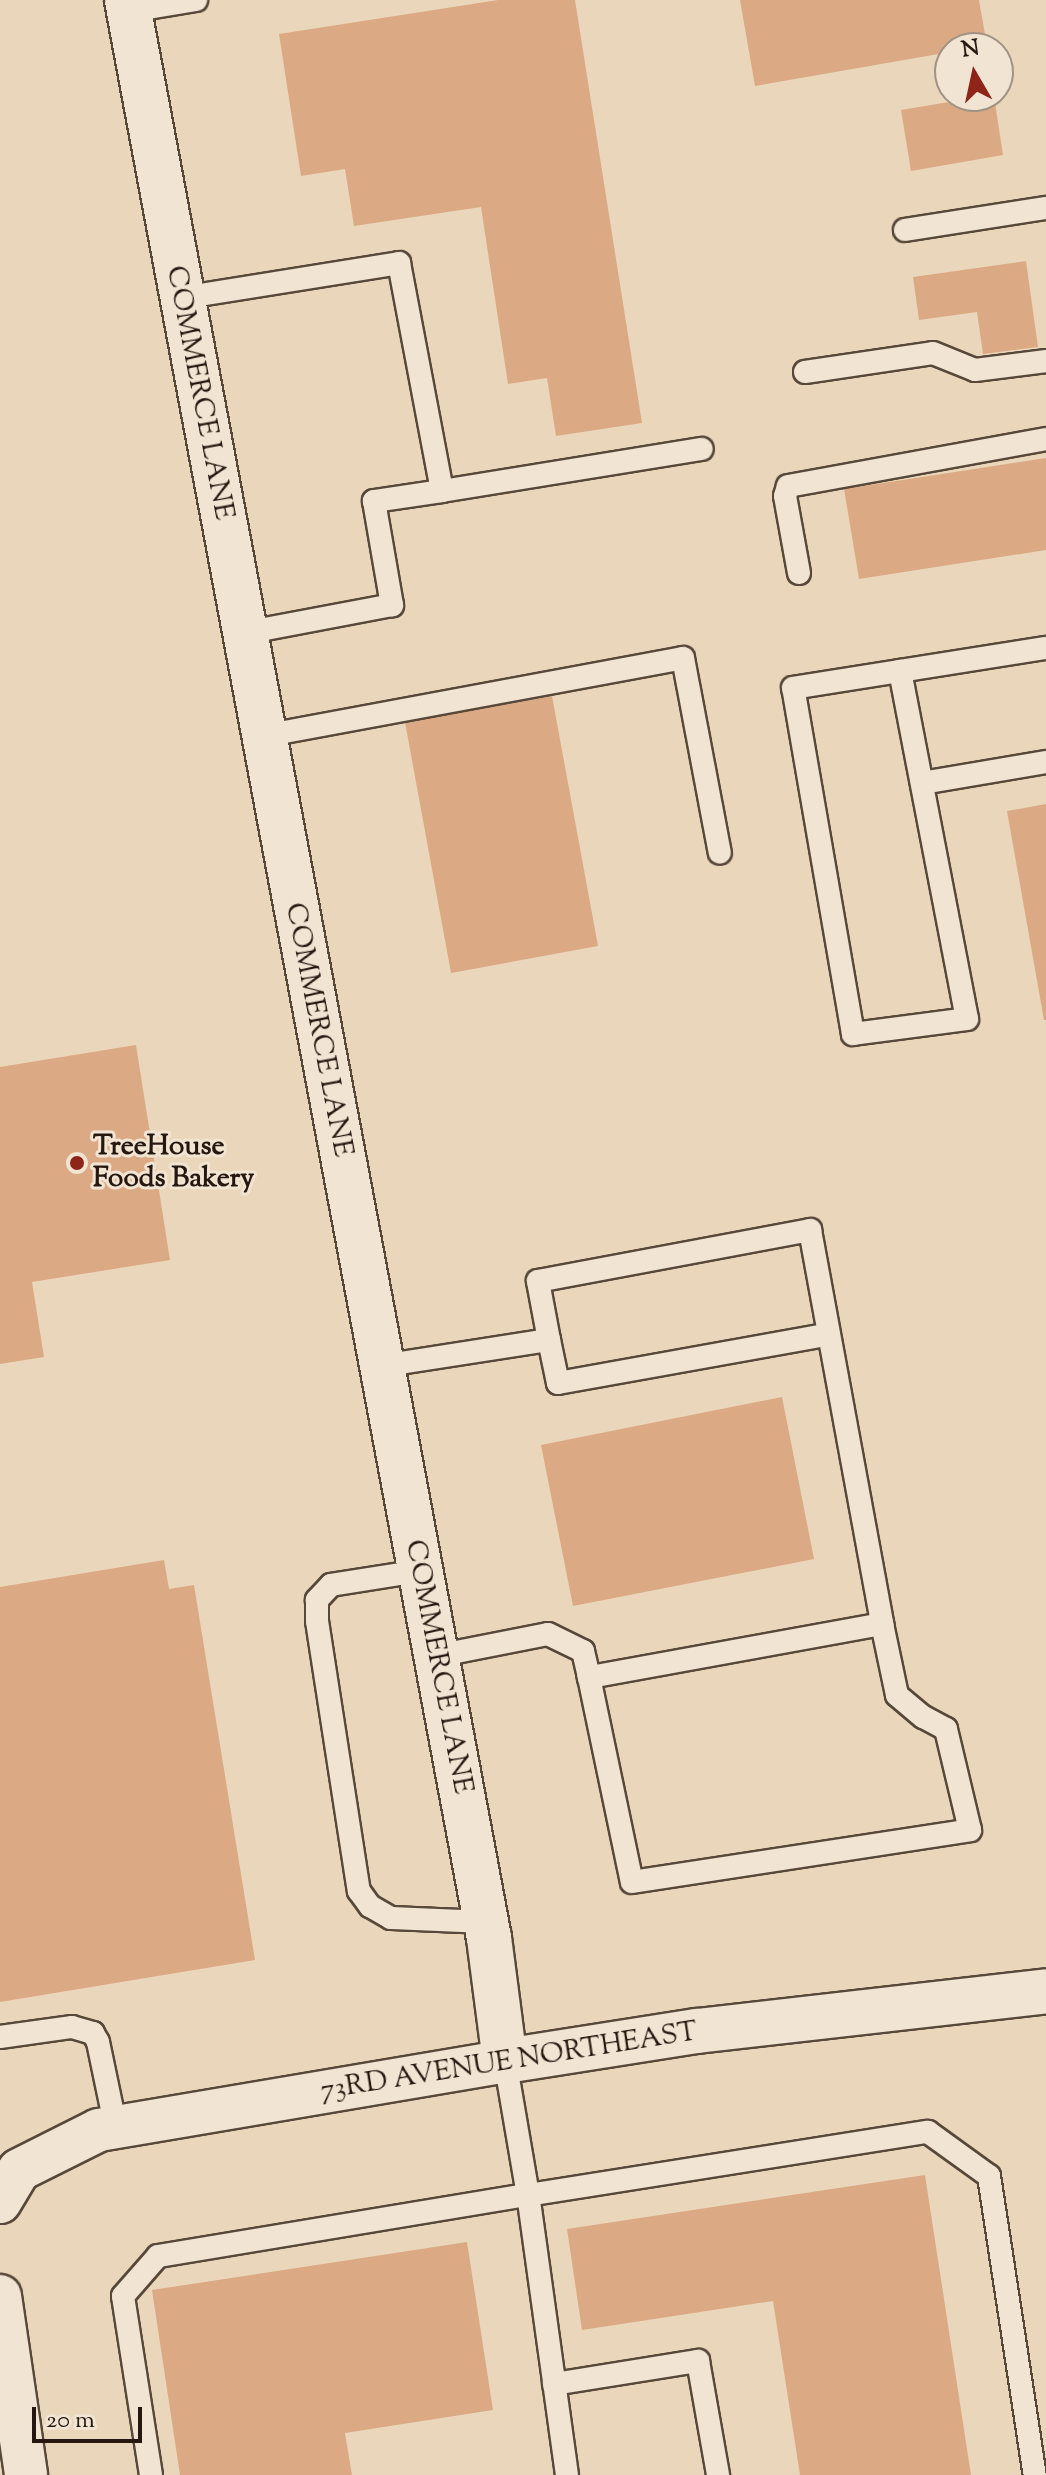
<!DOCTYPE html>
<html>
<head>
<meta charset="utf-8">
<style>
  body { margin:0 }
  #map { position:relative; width:1046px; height:2475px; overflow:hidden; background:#ead6ba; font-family:"Sorts Mill Goudy",serif }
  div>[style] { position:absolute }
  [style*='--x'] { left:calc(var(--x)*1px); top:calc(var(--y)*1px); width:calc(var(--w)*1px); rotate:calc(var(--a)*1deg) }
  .building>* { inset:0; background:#dbaa85 }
  .roads { filter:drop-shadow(2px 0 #57483a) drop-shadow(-2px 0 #57483a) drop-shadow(0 2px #57483a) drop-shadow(0 -2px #57483a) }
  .lane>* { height:22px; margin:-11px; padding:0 11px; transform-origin:11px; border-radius:11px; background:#f1e4d2 }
  .street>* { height:42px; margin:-21px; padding:0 21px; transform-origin:21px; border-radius:21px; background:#f1e4d2 }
  .secondary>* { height:44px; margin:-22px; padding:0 22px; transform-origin:22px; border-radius:22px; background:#f1e4d2 }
  .dots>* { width:22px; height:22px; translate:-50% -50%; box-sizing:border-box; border:4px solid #f1e4d2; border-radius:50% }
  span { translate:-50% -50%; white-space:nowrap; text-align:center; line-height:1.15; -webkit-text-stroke:6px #f1e4d2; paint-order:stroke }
  .street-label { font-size:28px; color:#261810 }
  .poi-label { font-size:28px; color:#261810; font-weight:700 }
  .left { translate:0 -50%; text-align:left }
  .north { position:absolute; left:934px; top:32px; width:80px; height:80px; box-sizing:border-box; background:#f1e4d2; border:2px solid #a09284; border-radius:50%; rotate:351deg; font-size:22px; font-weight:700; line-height:32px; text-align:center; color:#261810 }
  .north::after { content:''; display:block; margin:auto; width:28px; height:36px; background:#8f2418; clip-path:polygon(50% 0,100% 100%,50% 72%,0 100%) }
  .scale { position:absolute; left:32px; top:2407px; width:110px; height:36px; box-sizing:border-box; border:4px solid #261810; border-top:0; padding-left:10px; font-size:24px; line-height:28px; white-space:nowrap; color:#261810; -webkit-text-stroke:6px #f1e4d2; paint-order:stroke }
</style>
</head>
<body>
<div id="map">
  <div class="building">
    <div style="clip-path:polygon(498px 0,575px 0,642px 423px,556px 436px,547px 378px,508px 384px,481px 207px,354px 226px,345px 169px,301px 176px,279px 34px)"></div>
    <div style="clip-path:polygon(740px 0,979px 0,987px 46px,950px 48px,950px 52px,755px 86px)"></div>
    <div style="clip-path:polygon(985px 96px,994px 96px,1003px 155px,911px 171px,901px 110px)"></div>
    <div style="clip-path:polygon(1026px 261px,1038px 347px,983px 354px,977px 312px,919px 320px,913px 277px)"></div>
    <div style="clip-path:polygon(1046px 458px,1046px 550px,859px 579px,844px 489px)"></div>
    <div style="clip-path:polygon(552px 696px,598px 946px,451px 973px,405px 722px)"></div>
    <div style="clip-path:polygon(1046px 804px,1046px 1020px,1044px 1020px,1007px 811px)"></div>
    <div style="clip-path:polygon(136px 1045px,170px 1260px,32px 1282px,44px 1357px,0 1364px,0 1067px)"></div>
    <div style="clip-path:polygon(782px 1397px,814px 1559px,573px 1606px,541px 1445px)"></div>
    <div style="clip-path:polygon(164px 1560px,169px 1589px,194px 1585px,255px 1960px,0 2002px,0 1587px)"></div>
    <div style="clip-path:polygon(925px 2175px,971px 2475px,800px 2475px,773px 2301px,582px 2330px,567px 2229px)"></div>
    <div style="clip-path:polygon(467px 2242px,493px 2410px,345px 2433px,352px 2475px,180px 2475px,152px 2290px)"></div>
  </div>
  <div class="roads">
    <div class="lane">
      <div style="--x:129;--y:11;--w:68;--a:-9.3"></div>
      <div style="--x:905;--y:230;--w:143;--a:-8.9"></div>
      <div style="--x:181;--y:298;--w:221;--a:-9.1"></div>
      <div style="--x:399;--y:263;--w:232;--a:79.3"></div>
      <div style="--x:442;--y:491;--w:69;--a:171.6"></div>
      <div style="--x:374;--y:501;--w:106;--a:80.2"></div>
      <div style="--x:392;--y:605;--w:151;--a:169.3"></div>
      <div style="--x:805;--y:372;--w:129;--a:-8.4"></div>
      <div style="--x:933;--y:353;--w:45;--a:22"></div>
      <div style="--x:975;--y:370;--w:72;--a:-7.2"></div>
      <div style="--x:442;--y:491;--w:263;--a:-9.2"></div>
      <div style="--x:799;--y:573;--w:78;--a:-100.3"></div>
      <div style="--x:785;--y:496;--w:10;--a:-73"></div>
      <div style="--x:788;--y:486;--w:262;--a:-10.3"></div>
      <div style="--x:900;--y:671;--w:354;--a:79.1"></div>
      <div style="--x:967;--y:1019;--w:115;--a:172.5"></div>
      <div style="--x:853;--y:1034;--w:351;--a:-99.8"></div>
      <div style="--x:793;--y:688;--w:256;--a:-9"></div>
      <div style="--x:263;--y:736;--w:427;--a:-10.5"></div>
      <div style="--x:683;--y:658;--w:198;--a:79.3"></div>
      <div style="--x:922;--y:783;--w:126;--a:-9.6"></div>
      <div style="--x:549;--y:1340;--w:44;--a:78.2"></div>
      <div style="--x:558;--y:1383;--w:275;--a:-10.2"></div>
      <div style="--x:381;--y:1366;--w:170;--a:-8.8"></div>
      <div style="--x:549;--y:1340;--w:60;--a:-100.6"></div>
      <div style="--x:538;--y:1281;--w:277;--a:-10.6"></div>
      <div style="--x:810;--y:1230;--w:401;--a:79.6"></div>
      <div style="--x:419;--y:1571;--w:89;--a:171"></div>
      <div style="--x:331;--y:1585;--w:21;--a:133"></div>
      <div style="--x:317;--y:1600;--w:21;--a:90"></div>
      <div style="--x:317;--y:1621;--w:273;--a:81.2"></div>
      <div style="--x:359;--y:1891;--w:19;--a:54"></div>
      <div style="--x:370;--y:1906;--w:24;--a:30"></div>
      <div style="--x:391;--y:1918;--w:95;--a:2.4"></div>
      <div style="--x:436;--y:1656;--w:114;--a:-11.1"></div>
      <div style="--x:548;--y:1634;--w:39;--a:26"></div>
      <div style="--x:583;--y:1651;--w:27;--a:77"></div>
      <div style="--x:589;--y:1677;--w:209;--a:78.2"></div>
      <div style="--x:632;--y:1882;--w:342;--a:-8.7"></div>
      <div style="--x:970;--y:1830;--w:104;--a:-103.4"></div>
      <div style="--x:946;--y:1729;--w:26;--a:-152"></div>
      <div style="--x:923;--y:1717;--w:34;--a:-140"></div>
      <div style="--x:897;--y:1695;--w:73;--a:-101.9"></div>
      <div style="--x:882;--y:1624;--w:298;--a:169.7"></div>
      <div style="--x:0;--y:2037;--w:73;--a:-7.9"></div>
      <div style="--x:72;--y:2027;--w:22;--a:16"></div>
      <div style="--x:93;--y:2033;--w:10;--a:61"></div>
      <div style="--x:98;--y:2042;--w:88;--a:78.2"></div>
      <div style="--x:554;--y:2384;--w:146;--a:-9.1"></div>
      <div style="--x:698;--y:2361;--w:116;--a:80"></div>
      <div style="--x:151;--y:2475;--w:181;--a:-98.9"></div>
      <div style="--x:123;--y:2296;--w:53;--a:-48.8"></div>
      <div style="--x:158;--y:2256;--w:375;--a:-9.4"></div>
      <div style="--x:528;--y:2195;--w:136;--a:-99.7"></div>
      <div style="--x:567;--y:2475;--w:283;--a:-97.9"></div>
      <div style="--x:528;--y:2195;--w:405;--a:-9"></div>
      <div style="--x:928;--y:2132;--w:75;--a:35.8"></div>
      <div style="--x:989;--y:2176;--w:303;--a:81.3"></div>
    </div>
    <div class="street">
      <div style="--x:0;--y:2202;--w:37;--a:-59"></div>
      <div style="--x:19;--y:2170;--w:89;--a:-26.6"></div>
      <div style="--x:99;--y:2130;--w:412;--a:-9.6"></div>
      <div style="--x:0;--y:2296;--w:181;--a:81.7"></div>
    </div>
    <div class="secondary">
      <div style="--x:127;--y:0;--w:1972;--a:79.42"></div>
      <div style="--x:489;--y:1938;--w:124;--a:82.6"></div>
      <div style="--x:505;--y:2061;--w:194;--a:-8.9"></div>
      <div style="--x:697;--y:2031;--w:351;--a:-6.5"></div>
    </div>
  </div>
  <div class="dots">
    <div style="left:77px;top:1163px;background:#8f2418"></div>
  </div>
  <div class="street-label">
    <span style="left:199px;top:393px;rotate:79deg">COMMERCE LANE</span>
    <span style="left:318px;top:1030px;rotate:79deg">COMMERCE LANE</span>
    <span style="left:438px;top:1667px;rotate:79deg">COMMERCE LANE</span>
    <span style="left:509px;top:2062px;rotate:-9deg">73RD AVENUE NORTHEAST</span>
  </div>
  <div class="poi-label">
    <span class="left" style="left:93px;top:1163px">TreeHouse<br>Foods Bakery</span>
  </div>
  <div class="north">N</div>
  <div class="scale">20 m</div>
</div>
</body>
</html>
